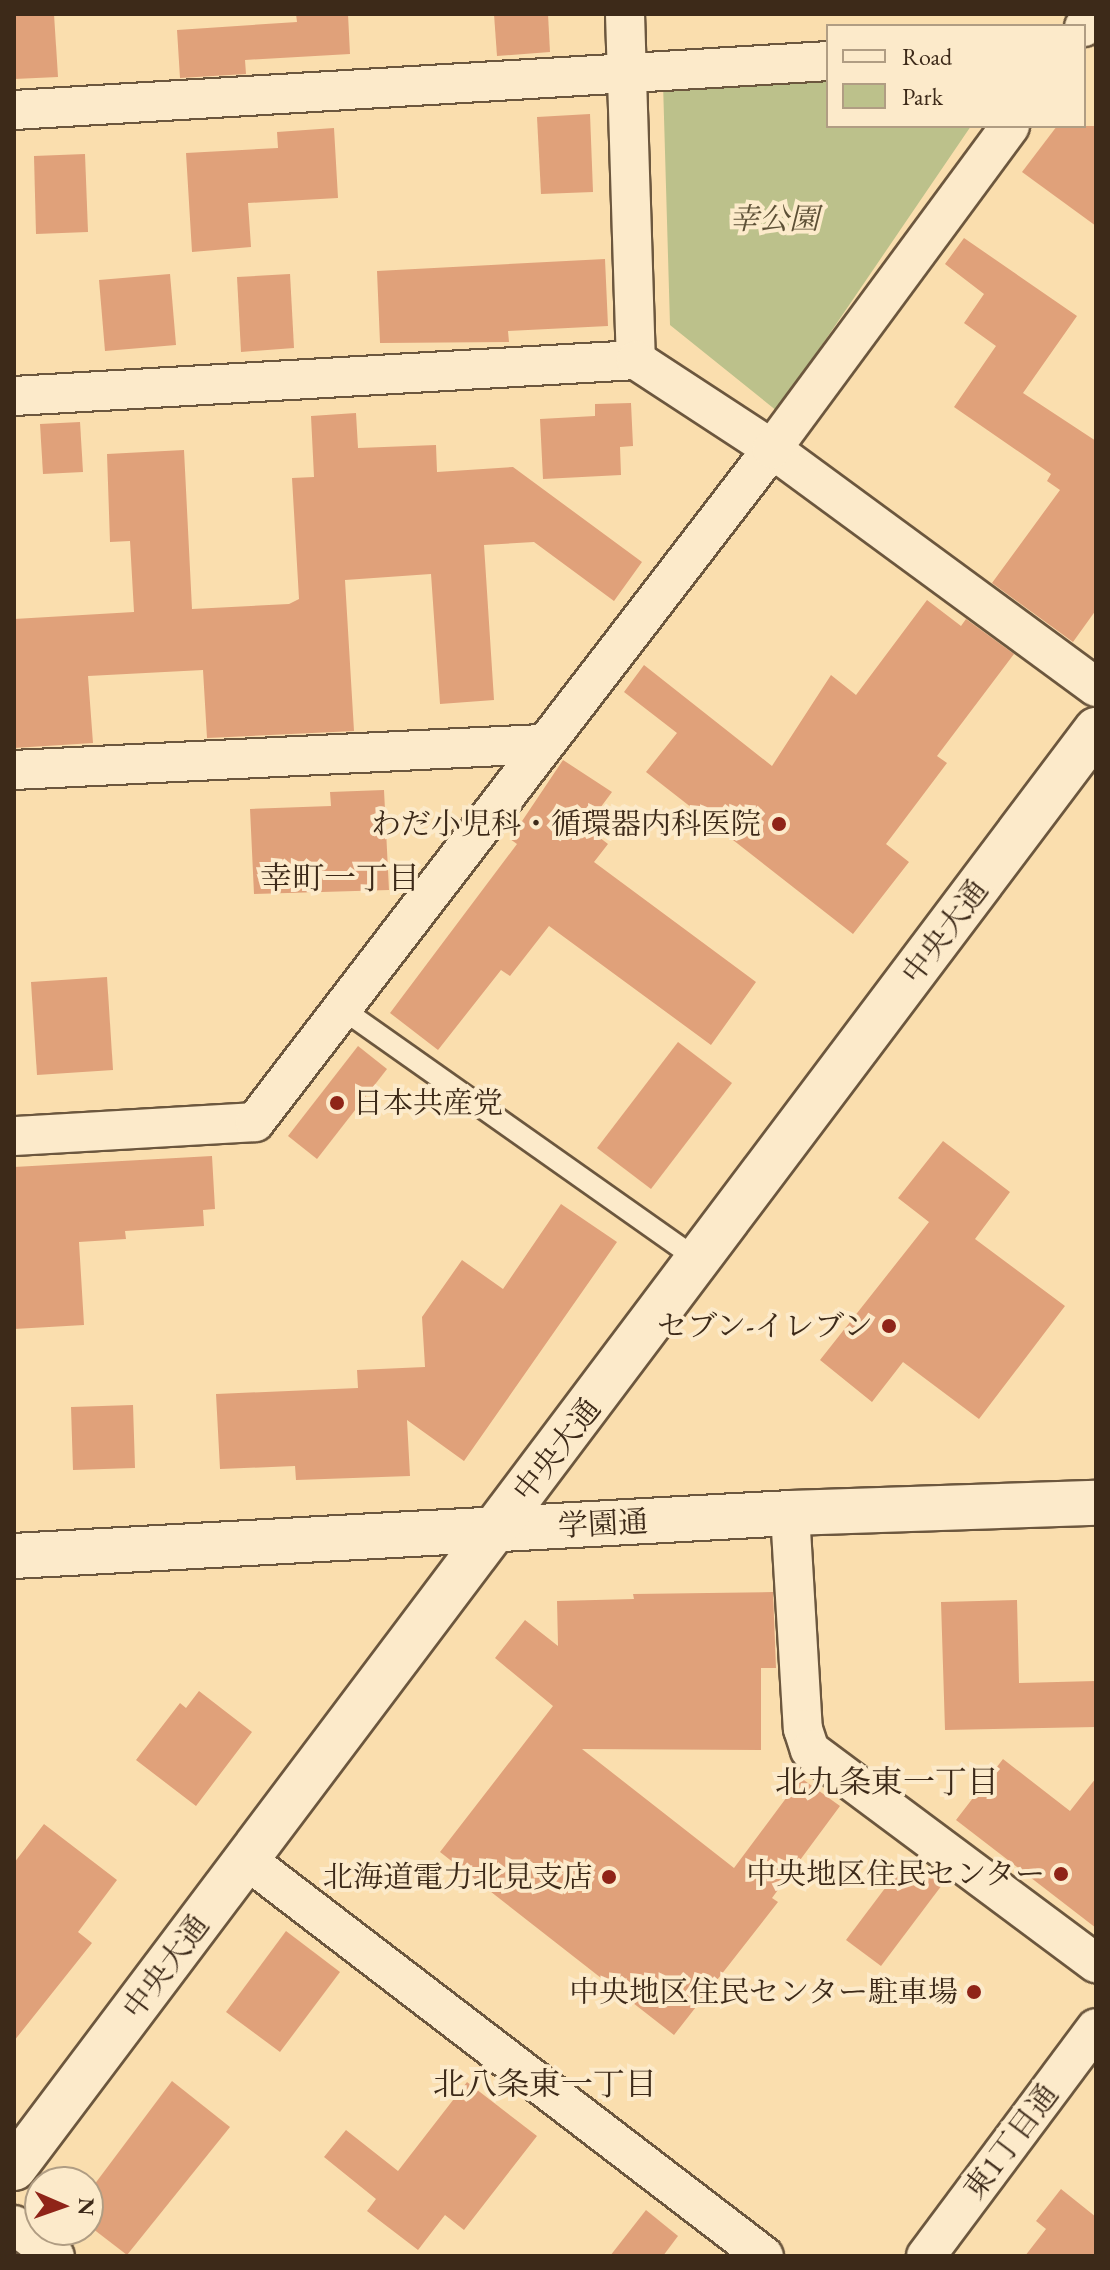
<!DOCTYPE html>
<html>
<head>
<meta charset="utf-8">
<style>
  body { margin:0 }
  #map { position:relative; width:1110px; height:2270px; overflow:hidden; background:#fadeae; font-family:"EB Garamond","Noto Serif JP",serif }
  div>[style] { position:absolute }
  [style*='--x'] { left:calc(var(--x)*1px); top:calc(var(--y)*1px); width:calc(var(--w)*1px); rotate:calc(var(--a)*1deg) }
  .green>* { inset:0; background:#bcc18b }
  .building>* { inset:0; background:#e0a17a }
  .roads { filter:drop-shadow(2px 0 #6c573e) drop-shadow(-2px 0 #6c573e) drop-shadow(0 2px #6c573e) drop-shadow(0 -2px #6c573e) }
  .service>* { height:20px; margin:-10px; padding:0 10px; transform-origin:10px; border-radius:10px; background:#fceaca }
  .minor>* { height:38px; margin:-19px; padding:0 19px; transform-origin:19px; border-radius:19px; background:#fceaca }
  .tertiary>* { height:44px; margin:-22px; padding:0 22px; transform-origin:22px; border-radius:22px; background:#fceaca }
  .dots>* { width:22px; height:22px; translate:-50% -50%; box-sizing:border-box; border:4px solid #fceaca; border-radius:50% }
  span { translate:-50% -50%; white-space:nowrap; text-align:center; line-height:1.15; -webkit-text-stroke:8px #fceaca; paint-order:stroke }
  .park-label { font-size:30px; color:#5d5036; font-style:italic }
  .poi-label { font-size:30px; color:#3d2a19 }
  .right { translate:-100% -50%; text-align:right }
  .left { translate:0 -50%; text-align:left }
  .street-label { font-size:30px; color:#3d2a19 }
  .neighbourhood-label { font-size:32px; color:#3d2a19 }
  .frame { position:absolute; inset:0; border:16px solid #3d2a19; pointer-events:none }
  .legend { position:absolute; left:826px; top:24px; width:260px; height:104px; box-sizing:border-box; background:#fceaca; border:2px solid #b09d83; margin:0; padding:10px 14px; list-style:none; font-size:24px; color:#3d2a19 }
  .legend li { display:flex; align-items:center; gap:16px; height:40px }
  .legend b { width:40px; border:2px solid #b09d83 }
  .north { position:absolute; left:24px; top:2166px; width:80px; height:80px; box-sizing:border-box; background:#fceaca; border:2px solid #b09d83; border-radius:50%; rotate:92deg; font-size:22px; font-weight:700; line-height:32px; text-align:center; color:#3d2a19 }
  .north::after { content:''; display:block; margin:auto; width:28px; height:36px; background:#8f2418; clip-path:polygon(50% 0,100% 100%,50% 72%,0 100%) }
</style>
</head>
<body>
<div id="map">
  <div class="green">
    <div style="clip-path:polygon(828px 77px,828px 126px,971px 126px,777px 411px,670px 325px,663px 83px)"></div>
  </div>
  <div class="building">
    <div style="clip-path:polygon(14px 14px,54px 14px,58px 77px,14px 79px)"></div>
    <div style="clip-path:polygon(296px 14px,348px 14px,350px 54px,245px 60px,246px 74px,180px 78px,177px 30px,297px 22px)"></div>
    <div style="clip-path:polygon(494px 14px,548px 14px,550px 52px,497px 56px)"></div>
    <div style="clip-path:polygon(590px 114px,593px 192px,541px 194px,537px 117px)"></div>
    <div style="clip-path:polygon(1057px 126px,1096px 126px,1096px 226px,1022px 172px)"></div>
    <div style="clip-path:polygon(334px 128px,338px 198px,248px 203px,251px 247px,192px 252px,186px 153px,278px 148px,277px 132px)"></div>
    <div style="clip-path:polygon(85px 154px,88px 232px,36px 234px,34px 156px)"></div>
    <div style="clip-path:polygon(964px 238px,1077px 316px,1023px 393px,1096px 441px,1096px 610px,1073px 642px,992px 583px,1060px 490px,1047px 481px,1051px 474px,954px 407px,996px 346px,964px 323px,984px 294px,945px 264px)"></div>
    <div style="clip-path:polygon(605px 259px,608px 326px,508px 331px,509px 342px,380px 343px,377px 271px)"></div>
    <div style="clip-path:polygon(170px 274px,176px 345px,105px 351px,99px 280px)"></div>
    <div style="clip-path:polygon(290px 274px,294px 348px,241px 352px,237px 277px)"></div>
    <div style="clip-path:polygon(631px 403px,633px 446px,620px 447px,621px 475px,543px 479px,540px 419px,595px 416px,595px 404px)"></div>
    <div style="clip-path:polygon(356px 413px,358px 448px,436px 445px,437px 472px,513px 467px,642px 562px,614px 601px,534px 542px,484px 545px,494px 700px,440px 704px,431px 574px,345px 580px,354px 731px,207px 738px,203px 670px,88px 676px,93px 743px,14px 748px,14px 619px,134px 612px,130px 541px,110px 542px,107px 454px,184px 450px,192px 609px,289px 604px,299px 599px,292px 478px,314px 477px,311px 416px)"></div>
    <div style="clip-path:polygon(80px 422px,83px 472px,43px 474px,40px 424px)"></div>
    <div style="clip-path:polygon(927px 600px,961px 626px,966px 619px,1014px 654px,937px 756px,947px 763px,886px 844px,909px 862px,853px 934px,646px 772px,677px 733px,624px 692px,644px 665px,772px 766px,831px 675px,856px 695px)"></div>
    <div style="clip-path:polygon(563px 760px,612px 792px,586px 827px,608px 844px,594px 862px,756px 982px,711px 1045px,549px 926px,510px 976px,501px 970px,438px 1050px,390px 1013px,517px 844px,510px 839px)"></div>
    <div style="clip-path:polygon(384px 790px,389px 890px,254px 894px,250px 809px,331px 806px,330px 792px)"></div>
    <div style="clip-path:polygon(107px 977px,113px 1070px,37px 1075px,31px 982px)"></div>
    <div style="clip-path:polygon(678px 1042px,732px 1083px,651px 1189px,597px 1148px)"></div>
    <div style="clip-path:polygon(358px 1046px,387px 1069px,317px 1159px,288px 1136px)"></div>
    <div style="clip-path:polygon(943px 1141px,1010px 1192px,975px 1239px,1065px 1306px,979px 1419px,903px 1362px,872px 1402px,820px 1360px,929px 1222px,898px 1198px)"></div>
    <div style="clip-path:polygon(212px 1156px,215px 1209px,203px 1210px,204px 1226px,125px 1231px,126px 1239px,79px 1242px,84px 1325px,14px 1329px,14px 1167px)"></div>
    <div style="clip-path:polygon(561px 1204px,617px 1242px,464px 1461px,407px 1420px,410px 1476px,296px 1480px,295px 1466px,220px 1469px,216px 1394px,358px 1388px,357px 1370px,425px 1367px,422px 1317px,462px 1260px,503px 1289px)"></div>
    <div style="clip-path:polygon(133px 1405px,135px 1468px,73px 1470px,71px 1407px)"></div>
    <div style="clip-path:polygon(773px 1592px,776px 1668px,761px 1668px,761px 1750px,582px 1749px,734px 1868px,801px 1778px,840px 1806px,772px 1898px,778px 1902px,674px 2035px,440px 1852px,553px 1706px,495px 1658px,525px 1620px,558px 1646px,557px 1601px,634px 1599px,633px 1594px)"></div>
    <div style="clip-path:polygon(1017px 1600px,1019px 1683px,1096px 1681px,1096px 1727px,945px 1730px,941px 1602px)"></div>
    <div style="clip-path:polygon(199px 1691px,252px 1732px,196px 1806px,136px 1760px,180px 1703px,186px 1708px)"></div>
    <div style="clip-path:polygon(1003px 1759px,1070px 1811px,1096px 1778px,1096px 1928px,956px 1820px)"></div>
    <div style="clip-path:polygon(44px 1824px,117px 1880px,78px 1932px,92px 1943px,14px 2041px,14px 1863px)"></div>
    <div style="clip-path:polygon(907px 1859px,942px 1885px,881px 1966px,846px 1940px)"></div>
    <div style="clip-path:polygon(286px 1931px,340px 1972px,280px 2052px,226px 2012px)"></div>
    <div style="clip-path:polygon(172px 2081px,230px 2127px,127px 2255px,88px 2225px,88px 2193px)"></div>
    <div style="clip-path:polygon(467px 2082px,537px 2136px,464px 2230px,445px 2215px,418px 2250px,367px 2211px,376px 2199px,324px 2157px,346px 2130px,398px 2171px)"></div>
    <div style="clip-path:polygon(1061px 2189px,1096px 2217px,1096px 2256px,1025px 2256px,1046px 2229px,1036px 2221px)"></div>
    <div style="clip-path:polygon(646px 2210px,678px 2236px,663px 2256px,610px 2256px)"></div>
  </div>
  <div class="roads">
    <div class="service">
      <div style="--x:341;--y:1008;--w:438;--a:35.2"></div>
    </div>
    <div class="minor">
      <div style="--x:625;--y:14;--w:346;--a:88.2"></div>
      <div style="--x:1084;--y:27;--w:16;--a:-52"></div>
      <div style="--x:14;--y:110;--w:815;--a:-3.44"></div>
      <div style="--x:14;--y:396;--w:623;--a:-3.31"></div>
      <div style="--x:636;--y:360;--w:163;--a:33.2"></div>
      <div style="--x:772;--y:449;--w:402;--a:36.3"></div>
      <div style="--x:14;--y:770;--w:529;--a:-2.82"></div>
      <div style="--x:14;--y:1136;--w:241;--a:-3.3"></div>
      <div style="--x:255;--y:1122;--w:849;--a:-52.47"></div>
      <div style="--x:772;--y:449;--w:401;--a:-53.6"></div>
      <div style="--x:790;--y:1513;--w:216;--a:86.6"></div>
      <div style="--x:803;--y:1729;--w:22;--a:72"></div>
      <div style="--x:810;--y:1750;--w:357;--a:36.7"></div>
      <div style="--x:247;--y:1860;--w:651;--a:37.45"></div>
      <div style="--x:14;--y:2225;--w:51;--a:37.1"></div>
      <div style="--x:926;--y:2256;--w:284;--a:-53.3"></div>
    </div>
    <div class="tertiary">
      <div style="--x:14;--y:1556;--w:777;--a:-3.17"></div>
      <div style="--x:790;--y:1513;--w:306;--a:-1.9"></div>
      <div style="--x:14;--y:2168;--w:1800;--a:-53.04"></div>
    </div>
  </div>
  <div class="dots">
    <div style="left:779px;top:824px;background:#8f2418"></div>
    <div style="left:337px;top:1103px;background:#8f2418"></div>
    <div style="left:889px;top:1326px;background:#8f2418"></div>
    <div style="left:1061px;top:1874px;background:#8f2418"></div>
    <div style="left:609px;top:1877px;background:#8f2418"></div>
    <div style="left:974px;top:1992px;background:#8f2418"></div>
  </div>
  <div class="park-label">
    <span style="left:774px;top:219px">幸公園</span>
  </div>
  <div class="poi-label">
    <span class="right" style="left:761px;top:824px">わだ小児科・循環器内科医院</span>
    <span class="left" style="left:353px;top:1103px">日本共産党</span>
    <span class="right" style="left:873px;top:1326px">セブン-イレブン</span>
    <span class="right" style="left:1045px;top:1874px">中央地区住民センター</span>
    <span class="right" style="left:593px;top:1877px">北海道電力北見支店</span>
    <span class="right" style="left:958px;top:1992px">中央地区住民センター駐車場</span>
  </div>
  <div class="street-label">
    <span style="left:945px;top:932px;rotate:-53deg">中央大通</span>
    <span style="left:557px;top:1450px;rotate:-52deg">中央大通</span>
    <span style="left:603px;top:1524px;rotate:-3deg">学園通</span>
    <span style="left:166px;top:1967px;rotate:-53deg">中央大通</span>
    <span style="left:1011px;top:2142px;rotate:-53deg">東1丁目通</span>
  </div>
  <div class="neighbourhood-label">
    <span style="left:340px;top:878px">幸町一丁目</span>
    <span style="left:887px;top:1782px">北九条東一丁目</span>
    <span style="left:545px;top:2084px">北八条東一丁目</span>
  </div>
  <div class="frame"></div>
  <ul class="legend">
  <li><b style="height:10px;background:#fceaca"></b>Road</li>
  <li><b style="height:22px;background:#bcc18b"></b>Park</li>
  </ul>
  <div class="north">N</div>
</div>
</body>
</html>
